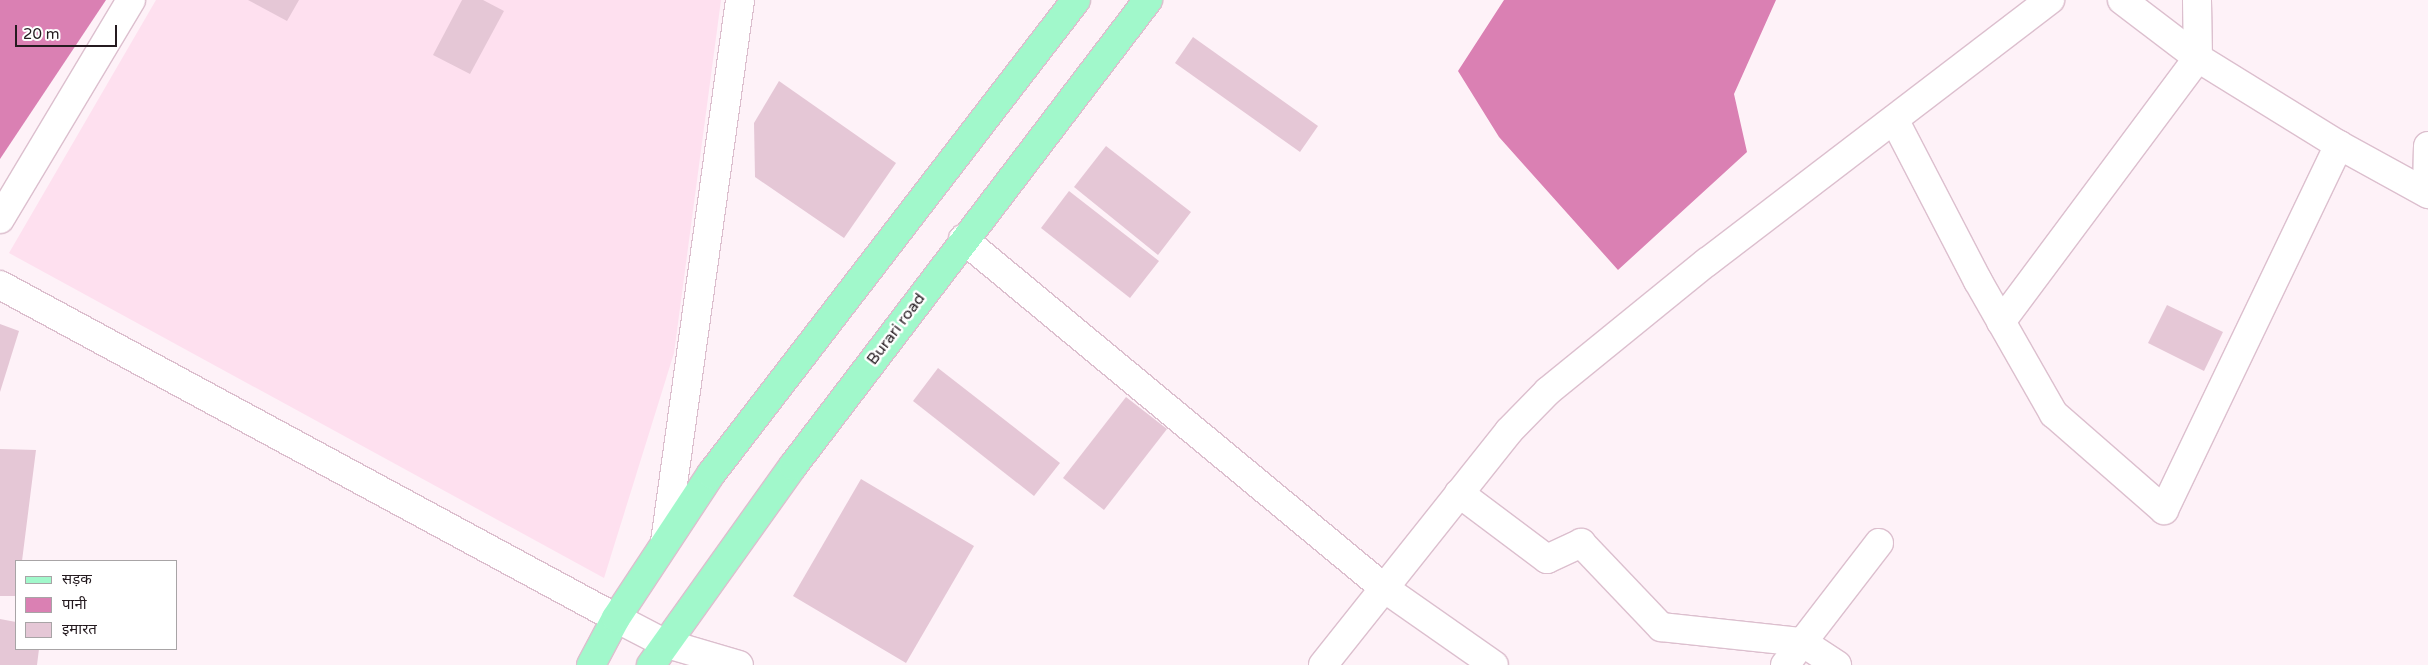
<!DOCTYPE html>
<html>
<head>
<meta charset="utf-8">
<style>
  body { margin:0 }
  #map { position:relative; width:2428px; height:665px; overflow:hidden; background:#fef2f8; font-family:"Varela Round","Noto Sans Devanagari",sans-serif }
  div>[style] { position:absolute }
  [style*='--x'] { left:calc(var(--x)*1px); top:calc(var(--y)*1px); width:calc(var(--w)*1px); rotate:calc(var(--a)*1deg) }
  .built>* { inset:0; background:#fee0ef }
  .water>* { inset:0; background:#da80b3 }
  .building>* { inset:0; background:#e5c7d6 }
  .roads { filter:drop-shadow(1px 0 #dcbfce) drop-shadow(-1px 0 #dcbfce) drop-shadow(0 1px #dcbfce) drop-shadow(0 -1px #dcbfce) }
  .minor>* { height:28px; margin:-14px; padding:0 14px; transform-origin:14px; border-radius:14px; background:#fff }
  .major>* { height:28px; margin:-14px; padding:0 14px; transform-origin:14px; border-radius:14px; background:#a1f8cb }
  span { translate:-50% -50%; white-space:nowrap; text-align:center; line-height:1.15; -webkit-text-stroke:5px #fff; paint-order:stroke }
  .street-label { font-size:16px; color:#251b20 }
  .legend { position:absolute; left:15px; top:560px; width:162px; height:90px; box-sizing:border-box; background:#fff; border:1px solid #a8a4a6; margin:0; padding:6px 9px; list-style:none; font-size:15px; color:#251b20 }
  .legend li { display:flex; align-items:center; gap:10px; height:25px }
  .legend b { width:25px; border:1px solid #a8a4a6 }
  .scale { position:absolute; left:15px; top:25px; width:102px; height:22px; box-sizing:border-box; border:2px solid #251b20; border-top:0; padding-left:6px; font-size:15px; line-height:18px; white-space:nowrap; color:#251b20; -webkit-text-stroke:4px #fff; paint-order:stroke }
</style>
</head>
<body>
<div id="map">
  <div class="built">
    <div style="clip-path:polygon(156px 0,721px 0,674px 353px,604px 578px,9px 253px)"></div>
  </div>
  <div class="water">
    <div style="clip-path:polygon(0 0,106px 0,0 159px)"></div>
    <div style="clip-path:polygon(1504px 0,1776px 0,1734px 94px,1747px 152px,1618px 270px,1499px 137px,1458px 71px)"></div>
  </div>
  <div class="building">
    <div style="clip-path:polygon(248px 0,299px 0,287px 21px)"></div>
    <div style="clip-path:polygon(462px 0,483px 0,504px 11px,470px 74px,433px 55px)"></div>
    <div style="clip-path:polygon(1193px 37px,1318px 126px,1300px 152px,1175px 63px)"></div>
    <div style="clip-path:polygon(779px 81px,896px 163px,844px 238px,755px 177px,754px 123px)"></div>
    <div style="clip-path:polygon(1106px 146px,1191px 212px,1158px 255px,1074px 187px)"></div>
    <div style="clip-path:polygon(1069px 191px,1159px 261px,1130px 298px,1041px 228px)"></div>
    <div style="clip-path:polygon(2167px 305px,2223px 332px,2204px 371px,2148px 343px)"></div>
    <div style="clip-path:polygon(0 324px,19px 331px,0 392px)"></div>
    <div style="clip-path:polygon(938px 368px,1060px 463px,1034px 496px,913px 401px)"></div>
    <div style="clip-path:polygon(1126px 397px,1167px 429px,1104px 510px,1063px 478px)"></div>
    <div style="clip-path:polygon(0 449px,36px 450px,22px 561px,16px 561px,16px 596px,0 596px)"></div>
    <div style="clip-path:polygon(861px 479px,974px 546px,906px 663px,793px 596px)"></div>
    <div style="clip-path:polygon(0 619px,16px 622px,16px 649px,39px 649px,37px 665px,0 665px)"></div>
  </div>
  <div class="roads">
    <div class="minor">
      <div style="--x:2122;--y:0;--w:96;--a:37.3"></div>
      <div style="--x:2198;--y:58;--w:166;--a:31.7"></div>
      <div style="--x:2339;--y:145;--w:102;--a:28.8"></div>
      <div style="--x:1895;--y:121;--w:180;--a:62.6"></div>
      <div style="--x:1978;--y:281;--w:153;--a:60.3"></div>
      <div style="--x:2054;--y:414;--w:146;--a:41.1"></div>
      <div style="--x:2164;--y:510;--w:405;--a:-64.4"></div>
      <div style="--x:2427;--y:193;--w:47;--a:-88.8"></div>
      <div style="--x:0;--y:219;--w:255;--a:-59.1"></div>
      <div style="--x:963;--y:239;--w:547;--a:39.66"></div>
      <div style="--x:1384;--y:588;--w:134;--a:35"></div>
      <div style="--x:0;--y:285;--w:700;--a:28.39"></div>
      <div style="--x:616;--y:618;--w:54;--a:27.5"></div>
      <div style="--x:664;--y:643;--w:78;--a:16.3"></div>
      <div style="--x:2001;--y:322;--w:329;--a:-53.3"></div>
      <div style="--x:2198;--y:58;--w:58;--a:-91"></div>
      <div style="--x:1459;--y:493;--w:110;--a:36.9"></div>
      <div style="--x:1547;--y:559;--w:38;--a:-25"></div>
      <div style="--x:1581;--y:543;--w:116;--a:46.4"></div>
      <div style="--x:1661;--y:627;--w:142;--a:6.1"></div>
      <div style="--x:1802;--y:642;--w:42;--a:33.3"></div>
      <div style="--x:665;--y:542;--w:547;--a:-82.12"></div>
      <div style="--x:1323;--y:665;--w:299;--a:-51.5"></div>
      <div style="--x:1509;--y:431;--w:56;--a:-45.7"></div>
      <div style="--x:1548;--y:391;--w:205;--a:-39.1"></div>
      <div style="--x:1707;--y:262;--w:432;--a:-37.4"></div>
      <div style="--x:1785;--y:665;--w:154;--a:-52.4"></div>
    </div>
    <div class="major">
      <div style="--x:591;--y:665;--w:53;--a:-62"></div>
      <div style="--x:616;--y:618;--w:173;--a:-56.6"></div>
      <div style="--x:711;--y:474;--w:598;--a:-52.4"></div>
      <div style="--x:651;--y:665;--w:244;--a:-54.5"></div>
      <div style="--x:793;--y:466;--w:586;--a:-52.7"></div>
    </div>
  </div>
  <div class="street-label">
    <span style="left:896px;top:329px;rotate:-53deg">Burari road</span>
  </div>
  <ul class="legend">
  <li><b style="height:6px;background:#a1f8cb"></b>सड़क</li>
  <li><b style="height:14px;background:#da80b3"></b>पानी</li>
  <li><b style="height:14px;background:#e5c7d6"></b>इमारत</li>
  </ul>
  <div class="scale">20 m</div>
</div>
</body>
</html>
